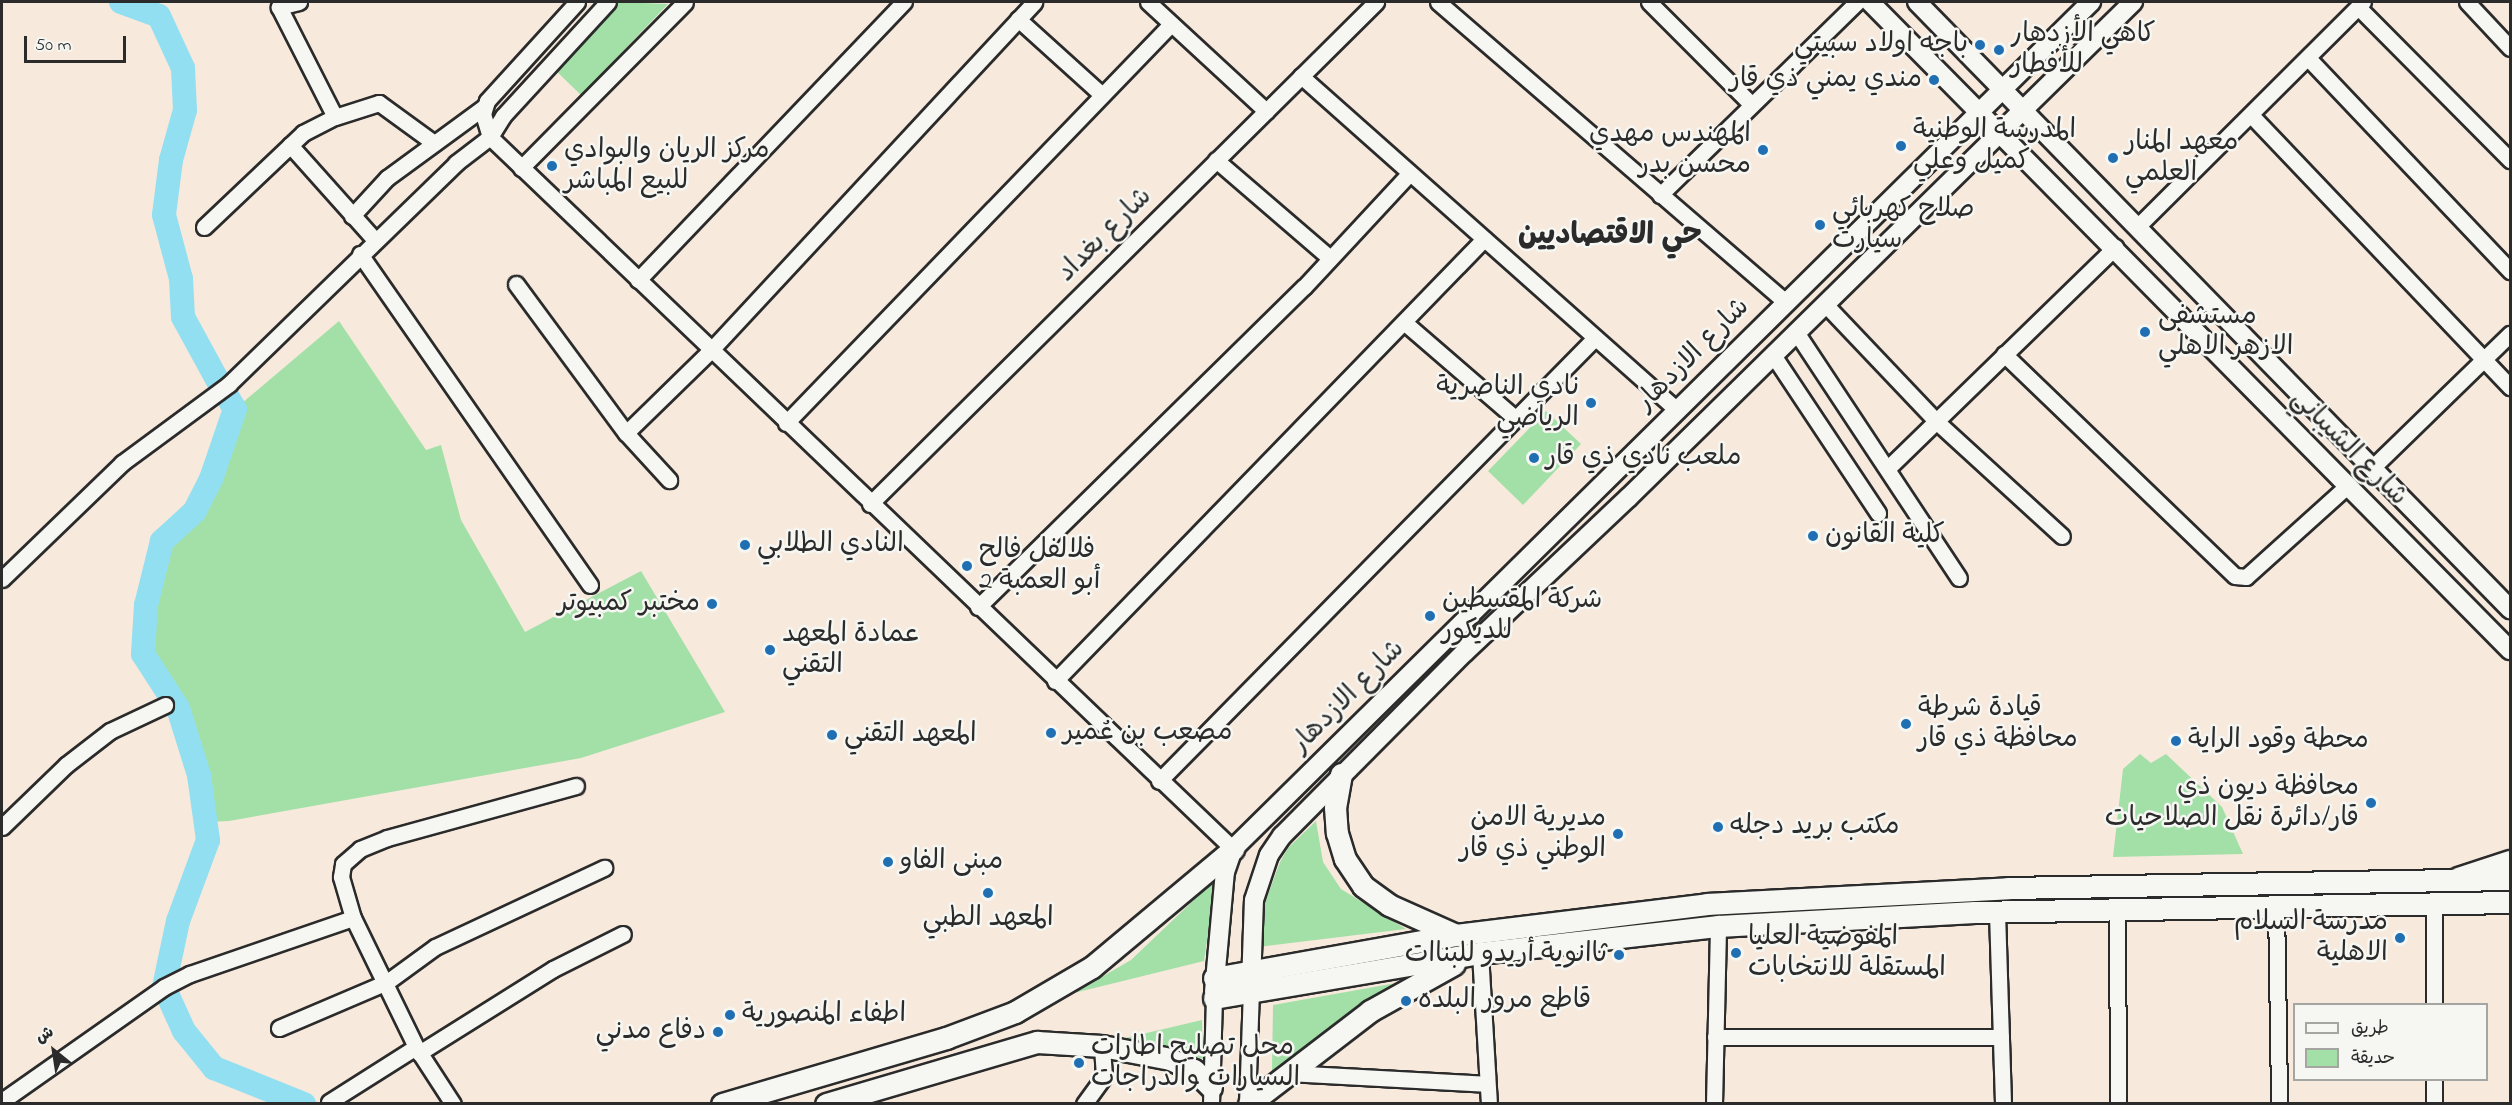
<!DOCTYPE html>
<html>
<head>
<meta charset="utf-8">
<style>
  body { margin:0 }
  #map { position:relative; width:2512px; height:1105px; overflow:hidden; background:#f7e9dc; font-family:"Indie Flower","Playpen Sans Arabic",sans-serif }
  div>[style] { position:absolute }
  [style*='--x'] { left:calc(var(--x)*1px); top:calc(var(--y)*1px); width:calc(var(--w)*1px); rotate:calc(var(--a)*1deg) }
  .green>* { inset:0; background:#a3e0a8 }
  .river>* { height:24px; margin:-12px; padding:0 12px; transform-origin:12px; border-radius:12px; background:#92dff1 }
  .roads { filter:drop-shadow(2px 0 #2b2b2b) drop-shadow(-2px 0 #2b2b2b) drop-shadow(0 2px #2b2b2b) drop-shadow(0 -2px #2b2b2b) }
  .minor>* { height:15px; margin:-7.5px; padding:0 7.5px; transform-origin:7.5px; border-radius:7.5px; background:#f6f6f2 }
  .major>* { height:18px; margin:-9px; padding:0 9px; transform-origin:9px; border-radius:9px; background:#f6f6f2 }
  .highway>* { height:21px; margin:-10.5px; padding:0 10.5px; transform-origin:10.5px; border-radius:10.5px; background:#f6f6f2 }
  .dots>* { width:16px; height:16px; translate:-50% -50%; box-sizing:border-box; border:3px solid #f6f6f2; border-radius:50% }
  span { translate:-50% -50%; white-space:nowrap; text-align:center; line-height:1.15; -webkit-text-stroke:5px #f6f6f2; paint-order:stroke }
  .poi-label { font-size:27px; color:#2b2b2b }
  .left { translate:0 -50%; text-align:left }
  .right { translate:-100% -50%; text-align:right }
  .street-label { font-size:27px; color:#2b2b2b }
  .quarter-label { font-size:30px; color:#2b2b2b; font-weight:700 }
  .frame { position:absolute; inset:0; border:3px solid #2b2b2b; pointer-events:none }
  .legend { position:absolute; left:2293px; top:1003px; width:195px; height:78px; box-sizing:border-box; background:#f6f6f2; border:2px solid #a5a5a2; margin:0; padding:8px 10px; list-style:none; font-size:18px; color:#2b2b2b }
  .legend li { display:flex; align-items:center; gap:12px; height:30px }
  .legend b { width:30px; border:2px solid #a5a5a2 }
  .north { position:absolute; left:24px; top:1021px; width:60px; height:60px; -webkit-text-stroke:4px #f6f6f2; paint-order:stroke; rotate:330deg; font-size:16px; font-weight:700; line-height:24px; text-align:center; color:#2b2b2b }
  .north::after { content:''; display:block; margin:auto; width:21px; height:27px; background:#2b2b2b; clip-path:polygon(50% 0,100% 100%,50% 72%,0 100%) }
  .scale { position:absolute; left:24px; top:36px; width:102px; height:27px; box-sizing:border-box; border:3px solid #2b2b2b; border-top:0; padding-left:8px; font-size:18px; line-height:21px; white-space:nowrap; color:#2b2b2b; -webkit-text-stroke:4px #f6f6f2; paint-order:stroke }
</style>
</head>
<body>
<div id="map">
  <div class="green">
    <div style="clip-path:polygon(618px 2px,668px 4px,581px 95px,553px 68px)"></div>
    <div style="clip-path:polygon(339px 321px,426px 450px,441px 445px,461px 520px,525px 632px,641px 571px,725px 712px,581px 758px,229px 821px,205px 822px,199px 775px,178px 708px,143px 654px,146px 605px,162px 541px,195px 511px,211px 479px,235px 409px)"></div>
    <div style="clip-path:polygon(1546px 411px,1581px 444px,1523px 505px,1488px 471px)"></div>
    <div style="clip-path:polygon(2140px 754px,2151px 763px,2166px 754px,2222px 807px,2243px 854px,2113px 857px,2123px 769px)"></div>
    <div style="clip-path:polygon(1316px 821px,1323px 862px,1341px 889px,1406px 929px,1258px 947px,1265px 903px,1280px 862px,1288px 848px)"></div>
    <div style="clip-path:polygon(1216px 879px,1204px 961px,1074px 993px,1131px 960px)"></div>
    <div style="clip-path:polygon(1402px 982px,1272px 1071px,1273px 1005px)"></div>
    <div style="clip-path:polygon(1202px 1020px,1203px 1059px,1166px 1047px,1121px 1039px)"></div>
  </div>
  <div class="river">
    <div style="--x:121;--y:2;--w:40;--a:20.2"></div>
    <div style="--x:159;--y:16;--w:57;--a:65.2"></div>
    <div style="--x:183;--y:68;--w:42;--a:87.3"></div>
    <div style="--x:185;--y:110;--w:52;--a:105.6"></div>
    <div style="--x:171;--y:160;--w:55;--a:97.3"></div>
    <div style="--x:164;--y:215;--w:66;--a:75.1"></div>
    <div style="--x:181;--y:279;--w:38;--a:87"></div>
    <div style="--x:183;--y:317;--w:75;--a:61.4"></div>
    <div style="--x:224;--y:391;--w:21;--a:59"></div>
    <div style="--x:235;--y:409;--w:74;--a:108.9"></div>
    <div style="--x:211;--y:479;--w:36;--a:117"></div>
    <div style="--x:195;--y:511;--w:45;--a:137.7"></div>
    <div style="--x:162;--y:541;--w:66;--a:104"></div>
    <div style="--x:146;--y:605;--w:49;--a:93.5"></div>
    <div style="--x:143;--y:654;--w:64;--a:57.1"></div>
    <div style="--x:178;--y:708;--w:70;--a:72.6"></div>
    <div style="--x:199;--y:775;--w:66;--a:82.1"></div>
    <div style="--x:208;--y:840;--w:86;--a:110.3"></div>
    <div style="--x:178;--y:921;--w:67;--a:102"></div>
    <div style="--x:164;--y:987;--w:48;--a:65.6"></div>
    <div style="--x:184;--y:1031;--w:48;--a:51"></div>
    <div style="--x:214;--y:1068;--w:97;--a:21.8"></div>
  </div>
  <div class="roads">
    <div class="minor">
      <div style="--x:299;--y:2;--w:21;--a:166"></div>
      <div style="--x:279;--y:7;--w:123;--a:63"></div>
      <div style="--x:577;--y:2;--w:134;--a:132.3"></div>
      <div style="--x:487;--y:101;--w:14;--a:107"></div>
      <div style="--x:483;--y:114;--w:24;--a:73"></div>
      <div style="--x:490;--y:137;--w:1029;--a:43.78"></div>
      <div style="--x:1148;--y:2;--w:161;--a:42.7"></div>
      <div style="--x:1438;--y:2;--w:458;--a:40.8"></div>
      <div style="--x:1649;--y:2;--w:143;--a:45"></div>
      <div style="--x:2467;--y:2;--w:63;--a:46.9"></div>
      <div style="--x:2358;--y:7;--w:216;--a:45.2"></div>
      <div style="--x:1018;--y:19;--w:113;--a:42.1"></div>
      <div style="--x:2308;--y:58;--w:294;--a:46.5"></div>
      <div style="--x:1301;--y:76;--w:503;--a:41.61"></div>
      <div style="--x:2251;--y:115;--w:376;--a:46.4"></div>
      <div style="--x:490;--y:137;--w:25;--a:-58"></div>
      <div style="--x:503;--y:116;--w:155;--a:-47.4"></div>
      <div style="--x:290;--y:145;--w:127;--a:48.2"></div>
      <div style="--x:1216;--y:160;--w:150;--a:40.7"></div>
      <div style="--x:521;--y:168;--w:233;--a:-45.3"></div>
      <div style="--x:1660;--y:195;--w:276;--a:-44.4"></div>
      <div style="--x:352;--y:216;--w:52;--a:-47.4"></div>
      <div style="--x:387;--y:178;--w:120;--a:-36.2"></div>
      <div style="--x:204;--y:227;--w:137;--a:-43.5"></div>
      <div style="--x:303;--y:133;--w:36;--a:-27"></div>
      <div style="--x:335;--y:117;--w:46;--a:-17.7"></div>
      <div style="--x:379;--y:103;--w:68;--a:36"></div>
      <div style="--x:2137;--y:227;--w:319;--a:-44.9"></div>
      <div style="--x:360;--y:254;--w:403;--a:55.2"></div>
      <div style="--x:638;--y:280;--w:385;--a:-46.3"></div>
      <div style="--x:516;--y:284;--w:185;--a:53.6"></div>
      <div style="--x:626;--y:433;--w:64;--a:47.5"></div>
      <div style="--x:1825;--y:304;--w:163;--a:46.5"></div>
      <div style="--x:1937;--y:422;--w:169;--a:42.4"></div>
      <div style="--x:1405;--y:323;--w:144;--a:40.8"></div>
      <div style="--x:1796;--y:332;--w:295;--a:56.5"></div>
      <div style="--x:2004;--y:354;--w:320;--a:43.9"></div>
      <div style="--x:2235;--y:576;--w:11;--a:5"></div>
      <div style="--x:2246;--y:577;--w:137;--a:-42"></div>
      <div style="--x:1773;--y:355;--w:190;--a:56.4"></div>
      <div style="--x:786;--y:423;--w:554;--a:-46.02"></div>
      <div style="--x:626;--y:433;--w:119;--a:-44.3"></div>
      <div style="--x:711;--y:350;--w:475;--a:-47.1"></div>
      <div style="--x:2373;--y:467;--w:191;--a:-44.2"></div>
      <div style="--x:1888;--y:468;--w:317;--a:-44.2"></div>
      <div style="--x:870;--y:504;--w:713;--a:-44.77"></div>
      <div style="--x:2;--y:579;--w:167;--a:-44"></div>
      <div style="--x:122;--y:463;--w:133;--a:-36.4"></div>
      <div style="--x:229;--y:384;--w:317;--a:-44.2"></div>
      <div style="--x:456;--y:163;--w:43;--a:-37.4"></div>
      <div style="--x:978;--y:607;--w:457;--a:-44.5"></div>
      <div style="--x:1304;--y:287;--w:154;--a:-47.1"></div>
      <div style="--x:1055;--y:681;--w:616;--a:-45.86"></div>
      <div style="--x:1159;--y:781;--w:620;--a:-45.46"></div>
      <div style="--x:2;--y:827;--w:89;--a:-44.1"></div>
      <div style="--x:66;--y:765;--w:56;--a:-37.7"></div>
      <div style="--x:110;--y:731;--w:61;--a:-25.3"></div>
      <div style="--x:2434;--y:903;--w:101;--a:90"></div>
      <div style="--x:2276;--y:904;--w:200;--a:89.1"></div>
      <div style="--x:2117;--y:909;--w:195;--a:89.7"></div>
      <div style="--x:1997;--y:912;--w:192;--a:88.2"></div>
      <div style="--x:1480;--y:953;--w:151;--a:86.6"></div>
      <div style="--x:279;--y:1028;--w:117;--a:-23.1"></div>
      <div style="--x:387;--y:982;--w:59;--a:-36.1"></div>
      <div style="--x:435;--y:947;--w:187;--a:-25.1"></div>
      <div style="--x:1715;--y:1037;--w:286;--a:0"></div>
      <div style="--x:419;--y:1053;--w:158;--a:-32.1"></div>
      <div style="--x:553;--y:969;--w:78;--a:-26.6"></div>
      <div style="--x:1286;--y:1073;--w:201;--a:3.1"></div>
      <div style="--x:2434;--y:1080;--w:24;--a:90"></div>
      <div style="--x:2;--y:1101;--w:198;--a:-35.1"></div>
      <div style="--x:164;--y:987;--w:29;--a:-27"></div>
      <div style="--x:190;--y:974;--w:172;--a:-19"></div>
      <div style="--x:329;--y:1102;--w:103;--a:-32.3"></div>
      <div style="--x:453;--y:1104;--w:68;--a:-123"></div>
      <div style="--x:416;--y:1047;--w:144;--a:-116"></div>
      <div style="--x:353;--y:918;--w:43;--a:-106.3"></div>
      <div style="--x:341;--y:877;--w:13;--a:-81"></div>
      <div style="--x:343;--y:864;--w:23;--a:-41"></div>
      <div style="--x:360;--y:849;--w:29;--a:-22"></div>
      <div style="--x:387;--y:838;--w:196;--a:-15.4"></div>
      <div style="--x:1084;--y:1104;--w:34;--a:-54"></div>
      <div style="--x:1104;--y:1076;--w:30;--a:-94"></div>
      <div style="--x:1211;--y:1104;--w:106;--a:-88.4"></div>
      <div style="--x:1247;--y:1104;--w:114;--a:-88"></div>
      <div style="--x:1714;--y:1104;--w:178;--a:-88.7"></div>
    </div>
    <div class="major">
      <div style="--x:1870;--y:2;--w:911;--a:45.36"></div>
      <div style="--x:1917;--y:2;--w:849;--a:45.67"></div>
      <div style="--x:2458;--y:877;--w:55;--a:-18.1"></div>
      <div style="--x:1251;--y:985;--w:85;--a:-88"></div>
      <div style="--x:1254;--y:900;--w:47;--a:-71.6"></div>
      <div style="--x:1269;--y:855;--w:23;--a:-56"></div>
      <div style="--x:1282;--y:836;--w:260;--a:-45.2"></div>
      <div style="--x:1465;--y:652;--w:224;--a:-43.4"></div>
      <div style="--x:1628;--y:498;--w:708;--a:-44.48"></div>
      <div style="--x:1214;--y:992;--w:121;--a:-84.8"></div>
      <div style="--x:1225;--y:872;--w:24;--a:-71"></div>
      <div style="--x:1233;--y:849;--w:1206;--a:-44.63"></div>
    </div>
    <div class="highway">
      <div style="--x:1341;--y:774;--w:34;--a:100"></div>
      <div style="--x:1335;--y:807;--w:26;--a:86"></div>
      <div style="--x:1337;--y:833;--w:27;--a:73"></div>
      <div style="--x:1345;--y:859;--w:32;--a:56"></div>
      <div style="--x:1363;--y:886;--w:32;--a:36"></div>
      <div style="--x:1389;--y:905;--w:73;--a:24.1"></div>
      <div style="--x:1214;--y:978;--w:246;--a:-10.1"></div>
      <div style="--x:1456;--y:935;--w:253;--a:-7"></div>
      <div style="--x:1707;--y:904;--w:301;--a:-3"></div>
      <div style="--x:2008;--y:888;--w:502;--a:-1.03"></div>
      <div style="--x:1214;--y:998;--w:270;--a:-9.6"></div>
      <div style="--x:1480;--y:953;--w:240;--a:-6.5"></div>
      <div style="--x:1718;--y:926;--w:257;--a:-3.1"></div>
      <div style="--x:1975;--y:912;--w:535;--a:-1.07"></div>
      <div style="--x:722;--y:1104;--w:234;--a:-16.4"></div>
      <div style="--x:946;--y:1038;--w:74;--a:-20.6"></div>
      <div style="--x:1015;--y:1012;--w:89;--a:-30.3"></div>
      <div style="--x:1092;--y:967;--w:184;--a:-39.9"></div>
      <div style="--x:826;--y:1104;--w:220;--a:-16.4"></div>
      <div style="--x:1037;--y:1042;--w:65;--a:3.5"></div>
      <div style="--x:1102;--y:1046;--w:69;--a:10.8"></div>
      <div style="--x:1170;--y:1059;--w:26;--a:25"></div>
      <div style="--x:1194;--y:1070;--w:24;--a:45"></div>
      <div style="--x:1249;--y:1104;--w:153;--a:-37.5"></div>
      <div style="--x:1370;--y:1011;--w:96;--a:-29.2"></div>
    </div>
  </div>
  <div class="dots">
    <div style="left:1980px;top:45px;background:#1f6fb2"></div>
    <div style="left:1999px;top:50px;background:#1f6fb2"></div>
    <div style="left:1934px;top:80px;background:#1f6fb2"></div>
    <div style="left:1901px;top:146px;background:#1f6fb2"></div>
    <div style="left:1763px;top:150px;background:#1f6fb2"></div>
    <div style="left:2113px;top:158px;background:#1f6fb2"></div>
    <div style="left:552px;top:166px;background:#1f6fb2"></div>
    <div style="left:1820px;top:225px;background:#1f6fb2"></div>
    <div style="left:2145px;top:332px;background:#1f6fb2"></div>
    <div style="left:1591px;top:403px;background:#1f6fb2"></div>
    <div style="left:1534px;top:458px;background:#1f6fb2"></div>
    <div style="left:1813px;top:536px;background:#1f6fb2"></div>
    <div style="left:745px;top:545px;background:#1f6fb2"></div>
    <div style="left:967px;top:566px;background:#1f6fb2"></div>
    <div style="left:712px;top:604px;background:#1f6fb2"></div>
    <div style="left:1430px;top:616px;background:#1f6fb2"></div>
    <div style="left:770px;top:650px;background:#1f6fb2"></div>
    <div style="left:1906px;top:724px;background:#1f6fb2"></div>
    <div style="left:1051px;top:733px;background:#1f6fb2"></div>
    <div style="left:832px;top:735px;background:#1f6fb2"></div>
    <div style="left:2176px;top:741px;background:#1f6fb2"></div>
    <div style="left:2371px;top:803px;background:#1f6fb2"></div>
    <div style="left:1718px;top:827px;background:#1f6fb2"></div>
    <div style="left:1618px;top:834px;background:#1f6fb2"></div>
    <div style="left:888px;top:862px;background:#1f6fb2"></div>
    <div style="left:988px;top:893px;background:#1f6fb2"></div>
    <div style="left:2400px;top:938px;background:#1f6fb2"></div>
    <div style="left:1736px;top:953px;background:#1f6fb2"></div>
    <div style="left:1619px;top:955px;background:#1f6fb2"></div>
    <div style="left:1406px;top:1001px;background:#1f6fb2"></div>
    <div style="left:730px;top:1015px;background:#1f6fb2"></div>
    <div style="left:718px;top:1032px;background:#1f6fb2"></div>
    <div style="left:1079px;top:1063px;background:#1f6fb2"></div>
  </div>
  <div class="poi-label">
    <span class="left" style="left:2011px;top:50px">كاهي الأزدهار<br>للأفطار</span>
    <span class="right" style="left:1968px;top:45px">باجه اولاد سبيتي</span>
    <span class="right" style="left:1922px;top:80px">مندي يمني ذي قار</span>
    <span class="left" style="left:1913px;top:146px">المدرسة الوطنية<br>كميل وعلي</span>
    <span class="right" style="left:1751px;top:150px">المهندس مهدي<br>محسن بدر</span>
    <span class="left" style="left:2125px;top:158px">معهد المنار<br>العلمي</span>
    <span class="left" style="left:564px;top:166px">مركز الريان والبوادي<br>للبيع المباشر</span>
    <span class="left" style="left:1832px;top:225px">صلاح كهربائي<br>سيارت</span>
    <span class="left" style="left:2158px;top:332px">مستشفى<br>الازهر الاهلي</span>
    <span class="right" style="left:1579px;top:403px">نادي الناصرية<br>الرياضي</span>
    <span class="left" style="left:1546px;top:458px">ملعب نادي ذي قار</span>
    <span class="left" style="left:1825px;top:536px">كلية القانون</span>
    <span class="left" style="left:757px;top:545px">النادي الطلابي</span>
    <span class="left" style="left:979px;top:566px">فلالفل فالح<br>أبو العمبة 2</span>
    <span class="left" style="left:1442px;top:616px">شركة المقسطين<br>للديكور</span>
    <span class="right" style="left:700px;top:604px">مختبر كمبيوتر</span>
    <span class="left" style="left:782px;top:650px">عمادة المعهد<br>التقني</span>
    <span class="left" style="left:1918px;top:724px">قيادة شرطة<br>محافظة ذي قار</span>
    <span class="left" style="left:1063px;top:733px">مصعب بن عُمير</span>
    <span class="left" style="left:844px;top:735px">المعهد التقني</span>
    <span class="left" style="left:2188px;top:741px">محطة وقود الراية</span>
    <span class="right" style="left:2359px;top:803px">محافظة ديون ذي<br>قار/دائرة نقل الصلاحيات</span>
    <span class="right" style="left:1606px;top:834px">مديرية الامن<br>الوطني ذي قار</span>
    <span class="left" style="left:1730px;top:827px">مكتب بريد دجله</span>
    <span class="left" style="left:900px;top:862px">مبنى الفاو</span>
    <span style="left:988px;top:919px">المعهد الطبي</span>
    <span class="right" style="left:2388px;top:938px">مدرسة السلام<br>الاهلية</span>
    <span class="left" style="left:1748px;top:953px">المفوضية العليا<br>المستقلة للانتخابات</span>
    <span class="right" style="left:1607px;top:955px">ثاانوية أريدو للبناات</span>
    <span class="left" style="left:1418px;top:1001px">قاطع مرور البلده</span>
    <span class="left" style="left:742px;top:1015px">اطفاء المنصورية</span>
    <span class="right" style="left:706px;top:1032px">دفاع مدني</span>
    <span class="left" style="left:1091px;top:1063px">محل تصليح اطارات<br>السيارات والدراجات</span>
  </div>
  <div class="street-label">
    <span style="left:1105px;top:235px;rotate:-45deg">شارع بغداد</span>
    <span style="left:1693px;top:355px;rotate:-45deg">شارع الازدهار</span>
    <span style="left:2349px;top:448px;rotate:45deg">شارع الشيباني</span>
    <span style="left:1348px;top:697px;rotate:-45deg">شارع الازدهار</span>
  </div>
  <div class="quarter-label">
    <span style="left:1610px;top:236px">حي الاقتصاديين</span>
  </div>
  <div class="frame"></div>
  <ul class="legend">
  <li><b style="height:8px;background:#f6f6f2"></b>طريق</li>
  <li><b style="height:16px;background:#a3e0a8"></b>حديقة</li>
  </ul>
  <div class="north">ش</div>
  <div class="scale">50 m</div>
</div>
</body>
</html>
